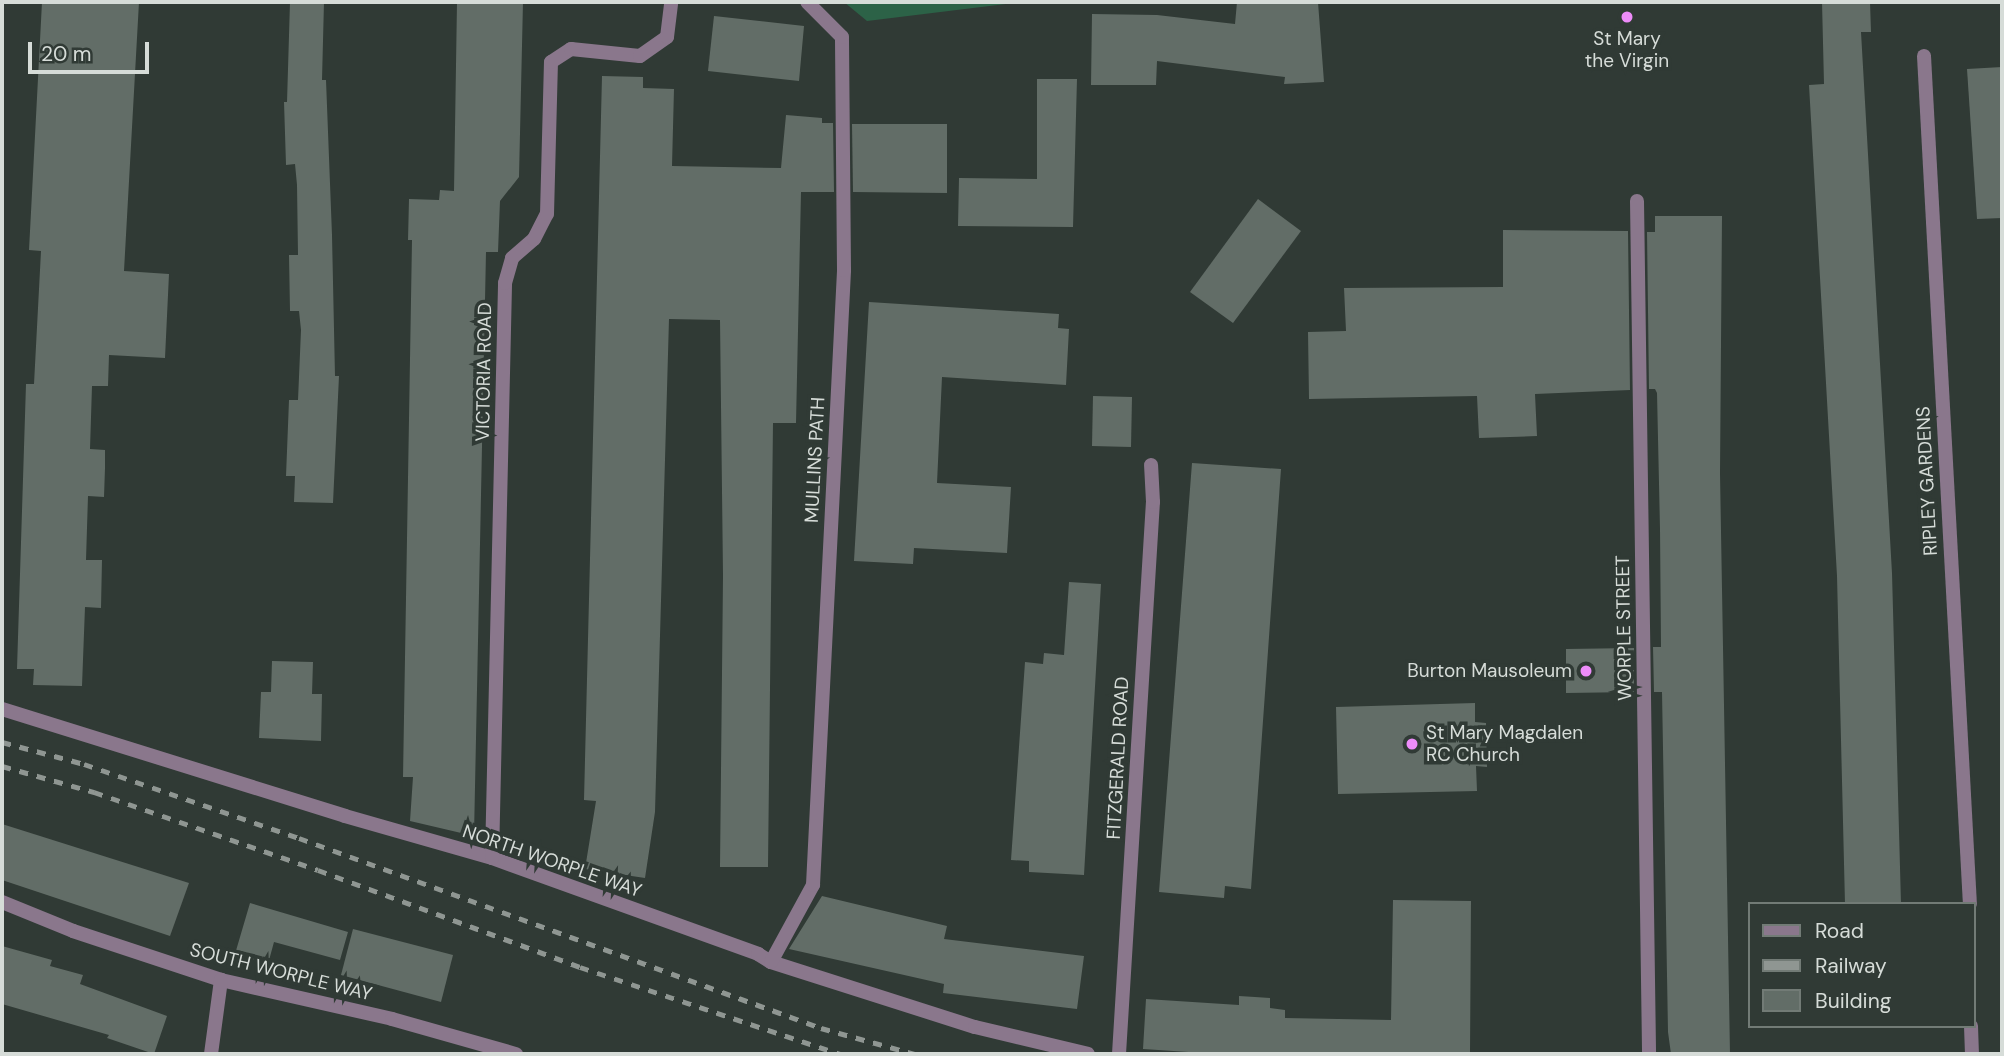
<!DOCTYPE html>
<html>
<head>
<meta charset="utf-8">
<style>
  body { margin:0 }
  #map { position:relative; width:2004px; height:1056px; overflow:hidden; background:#303a35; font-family:"DM Sans",sans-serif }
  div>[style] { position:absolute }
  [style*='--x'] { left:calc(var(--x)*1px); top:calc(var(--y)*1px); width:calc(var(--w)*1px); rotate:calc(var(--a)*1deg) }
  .green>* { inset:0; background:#2c6247 }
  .building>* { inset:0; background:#626d67 }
  .minor>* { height:14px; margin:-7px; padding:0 7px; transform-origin:7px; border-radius:7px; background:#8a778c }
  .rail>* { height:5px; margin-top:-2.5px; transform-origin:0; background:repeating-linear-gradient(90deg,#8f9692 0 9px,transparent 0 18px) }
  .dots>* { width:19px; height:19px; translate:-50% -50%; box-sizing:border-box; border:4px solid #303a35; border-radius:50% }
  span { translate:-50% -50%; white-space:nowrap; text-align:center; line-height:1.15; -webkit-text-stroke:7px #303a35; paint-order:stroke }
  .poi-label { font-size:19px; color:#d6dcd8 }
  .right { translate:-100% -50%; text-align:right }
  .left { translate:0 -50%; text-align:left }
  .street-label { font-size:19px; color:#d6dcd8 }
  .frame { position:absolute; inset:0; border:4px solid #d6dcd8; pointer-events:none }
  .legend { position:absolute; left:1748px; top:902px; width:228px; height:126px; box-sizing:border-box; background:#303a35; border:2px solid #727b76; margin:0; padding:9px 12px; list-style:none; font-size:21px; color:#d6dcd8 }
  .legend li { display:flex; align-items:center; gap:14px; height:35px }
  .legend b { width:35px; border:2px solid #727b76 }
  .scale { position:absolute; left:28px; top:42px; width:121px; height:32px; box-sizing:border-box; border:4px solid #d6dcd8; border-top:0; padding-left:9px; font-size:21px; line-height:24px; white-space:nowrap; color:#d6dcd8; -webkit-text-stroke:5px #303a35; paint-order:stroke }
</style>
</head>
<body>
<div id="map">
  <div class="green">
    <div style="clip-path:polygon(844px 2px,1023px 2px,867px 21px)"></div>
  </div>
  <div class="building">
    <div style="clip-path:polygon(42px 2px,139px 2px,124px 271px,169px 274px,165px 358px,109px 355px,108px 386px,92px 386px,90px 449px,105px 450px,105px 468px,104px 497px,88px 496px,86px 560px,102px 560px,101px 608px,85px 607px,82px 686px,33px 685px,34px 669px,17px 669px,26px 384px,34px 384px,41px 251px,29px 250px)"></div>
    <div style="clip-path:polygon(290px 2px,324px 2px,322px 80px,326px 80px,332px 235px,335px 376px,339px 376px,333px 503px,294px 502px,295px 476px,286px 476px,289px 400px,298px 400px,301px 330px,299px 311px,290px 311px,289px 255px,298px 255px,297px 185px,295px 164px,286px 165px,284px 102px,287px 102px)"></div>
    <div style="clip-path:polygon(457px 2px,523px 2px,519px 177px,500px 201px,498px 252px,486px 252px,474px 836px,410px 821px,413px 777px,403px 777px,412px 240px,408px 240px,409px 199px,439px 200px,440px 190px,454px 191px)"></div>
    <div style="clip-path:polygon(1237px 2px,1318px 2px,1324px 82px,1284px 84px,1285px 77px,1157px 61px,1156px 85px,1091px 85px,1092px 14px,1157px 15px,1235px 24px)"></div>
    <div style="clip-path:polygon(1822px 2px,1870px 2px,1871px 32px,1861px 32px,1892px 573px,1901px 904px,1845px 904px,1837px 576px,1809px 85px,1824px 84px)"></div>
    <div style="clip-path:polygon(714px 16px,804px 26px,799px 81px,708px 71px)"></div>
    <div style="clip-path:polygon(2002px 67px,2002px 218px,1977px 219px,1967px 69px)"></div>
    <div style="clip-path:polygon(602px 76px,643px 77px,643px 88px,674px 89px,672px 166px,781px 168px,786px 115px,822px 118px,822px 123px,833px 123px,834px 192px,801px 192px,796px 423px,773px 423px,768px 867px,720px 867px,723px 576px,720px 320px,669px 319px,655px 812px,645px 878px,585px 869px,596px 801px,584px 800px)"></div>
    <div style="clip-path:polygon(1037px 79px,1077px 79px,1073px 227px,958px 226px,959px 178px,1037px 179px)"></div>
    <div style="clip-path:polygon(852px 124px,947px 124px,947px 193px,853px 192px)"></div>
    <div style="clip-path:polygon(1258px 199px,1301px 231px,1233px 323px,1190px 292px)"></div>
    <div style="clip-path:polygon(1655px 216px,1722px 216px,1720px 473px,1730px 1054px,1671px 1054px,1668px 1032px,1662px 692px,1654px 692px,1653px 647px,1661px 647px,1660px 529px,1657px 393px,1655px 389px,1649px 389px,1647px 232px,1655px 232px)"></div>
    <div style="clip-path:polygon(1503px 230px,1628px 231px,1630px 390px,1535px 394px,1537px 436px,1479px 438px,1477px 396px,1309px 399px,1308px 332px,1346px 331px,1344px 288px,1503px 287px)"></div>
    <div style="clip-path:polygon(869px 302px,1059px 314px,1058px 328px,1069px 329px,1066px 385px,942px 377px,937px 483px,1011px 487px,1007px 553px,914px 548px,913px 564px,854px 561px)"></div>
    <div style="clip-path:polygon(1093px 396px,1132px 397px,1131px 447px,1092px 446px)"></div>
    <div style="clip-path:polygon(1192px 463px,1281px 469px,1251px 889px,1225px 886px,1224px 898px,1159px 892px)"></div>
    <div style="clip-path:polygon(1069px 582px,1101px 584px,1084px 875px,1029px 872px,1029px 861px,1011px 860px,1025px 662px,1043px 664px,1044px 653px,1064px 655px)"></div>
    <div style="clip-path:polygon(1634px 648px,1634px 692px,1566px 693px,1566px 649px)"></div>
    <div style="clip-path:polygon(272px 661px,313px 662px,312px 694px,322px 694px,321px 741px,259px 738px,261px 692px,271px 692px)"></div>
    <div style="clip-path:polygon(1475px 703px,1475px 722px,1486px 723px,1487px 767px,1476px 766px,1477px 791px,1338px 794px,1336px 707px)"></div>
    <div style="clip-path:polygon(2px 824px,189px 883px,170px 936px,2px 880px)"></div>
    <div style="clip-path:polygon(822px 896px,947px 926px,944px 939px,1084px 956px,1077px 1009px,943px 993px,944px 984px,789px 949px)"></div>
    <div style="clip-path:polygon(1393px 900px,1471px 901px,1470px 1054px,1219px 1054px,1143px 1049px,1146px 999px,1239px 1005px,1239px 996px,1255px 997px,1270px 998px,1270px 1008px,1285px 1010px,1285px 1018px,1391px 1020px)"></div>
    <div style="clip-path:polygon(250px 903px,348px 932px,340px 960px,274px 942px,268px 964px,235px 954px)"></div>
    <div style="clip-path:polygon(353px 929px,453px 955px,441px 1002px,341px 975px)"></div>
    <div style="clip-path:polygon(2px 946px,52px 960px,50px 966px,83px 975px,80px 984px,167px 1016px,154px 1054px,107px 1038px,109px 1035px,2px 1004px)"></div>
  </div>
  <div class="minor">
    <div style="--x:1924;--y:56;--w:849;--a:86.9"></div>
    <div style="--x:1637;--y:201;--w:853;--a:89.19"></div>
    <div style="--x:2;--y:709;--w:359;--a:17.3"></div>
    <div style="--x:345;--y:816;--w:153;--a:15.9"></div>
    <div style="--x:492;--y:858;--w:283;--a:19.8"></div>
    <div style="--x:758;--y:954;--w:15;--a:32"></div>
    <div style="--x:771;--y:962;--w:214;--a:17.7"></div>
    <div style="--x:975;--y:1027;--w:116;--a:13.4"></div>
    <div style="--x:492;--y:858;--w:575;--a:-88.7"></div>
    <div style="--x:505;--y:283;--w:26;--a:-74"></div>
    <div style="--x:512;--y:258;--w:29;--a:-41"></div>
    <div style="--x:534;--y:239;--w:28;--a:-63"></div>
    <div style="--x:547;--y:214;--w:152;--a:-88.5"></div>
    <div style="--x:551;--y:62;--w:24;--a:-33"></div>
    <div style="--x:571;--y:49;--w:69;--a:5.8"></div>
    <div style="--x:640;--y:56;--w:33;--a:-35"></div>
    <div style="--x:667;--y:37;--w:35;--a:-83"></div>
    <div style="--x:2;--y:902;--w:77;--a:22.2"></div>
    <div style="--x:73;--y:931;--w:156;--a:18.3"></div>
    <div style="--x:221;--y:980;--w:175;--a:12.8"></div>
    <div style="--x:392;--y:1019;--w:129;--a:15.8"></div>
    <div style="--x:771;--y:962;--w:88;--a:-61.4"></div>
    <div style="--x:813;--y:885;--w:616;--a:-87.11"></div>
    <div style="--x:844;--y:270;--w:233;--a:-90.5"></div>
    <div style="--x:842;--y:37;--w:49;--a:-135"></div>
    <div style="--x:1971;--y:1026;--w:28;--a:88"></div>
    <div style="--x:211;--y:1054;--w:75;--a:-82.3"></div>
    <div style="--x:1119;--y:1054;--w:553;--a:-86.48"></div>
    <div style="--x:1153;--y:502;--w:37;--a:-93"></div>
  </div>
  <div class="rail">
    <div style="--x:2;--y:742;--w:85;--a:15"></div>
    <div style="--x:84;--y:764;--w:227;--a:19"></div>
    <div style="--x:299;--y:838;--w:556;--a:20"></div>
    <div style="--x:821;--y:1028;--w:98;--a:15.5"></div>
    <div style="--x:2;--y:766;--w:96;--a:15.8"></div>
    <div style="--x:94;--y:792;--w:237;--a:19.2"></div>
    <div style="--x:318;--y:870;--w:279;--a:20.3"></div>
    <div style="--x:580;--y:967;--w:274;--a:18.5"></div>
  </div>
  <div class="dots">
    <div style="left:1627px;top:17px;background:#ed8cf9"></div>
    <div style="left:1586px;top:671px;background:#ed8cf9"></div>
    <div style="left:1412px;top:744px;background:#ed8cf9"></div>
  </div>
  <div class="poi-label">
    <span style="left:1627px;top:50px">St Mary<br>the Virgin</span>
    <span class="right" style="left:1572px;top:671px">Burton Mausoleum</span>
    <span class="left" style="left:1426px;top:744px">St Mary Magdalen<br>RC Church</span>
  </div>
  <div class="street-label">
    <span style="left:484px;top:372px;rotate:-89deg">VICTORIA ROAD</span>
    <span style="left:815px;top:460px;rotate:-87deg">MULLINS PATH</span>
    <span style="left:1927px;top:481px;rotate:-93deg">RIPLEY GARDENS</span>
    <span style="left:1624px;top:628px;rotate:-91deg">WORPLE STREET</span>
    <span style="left:1118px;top:758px;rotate:-87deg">FITZGERALD ROAD</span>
    <span style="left:552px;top:861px;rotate:19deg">NORTH WORPLE WAY</span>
    <span style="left:281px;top:972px;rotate:14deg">SOUTH WORPLE WAY</span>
  </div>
  <div class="frame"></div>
  <ul class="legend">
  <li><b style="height:9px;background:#8a778c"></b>Road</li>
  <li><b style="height:9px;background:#8f9692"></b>Railway</li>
  <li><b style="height:19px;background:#626d67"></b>Building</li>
  </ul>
  <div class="scale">20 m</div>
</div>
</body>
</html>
